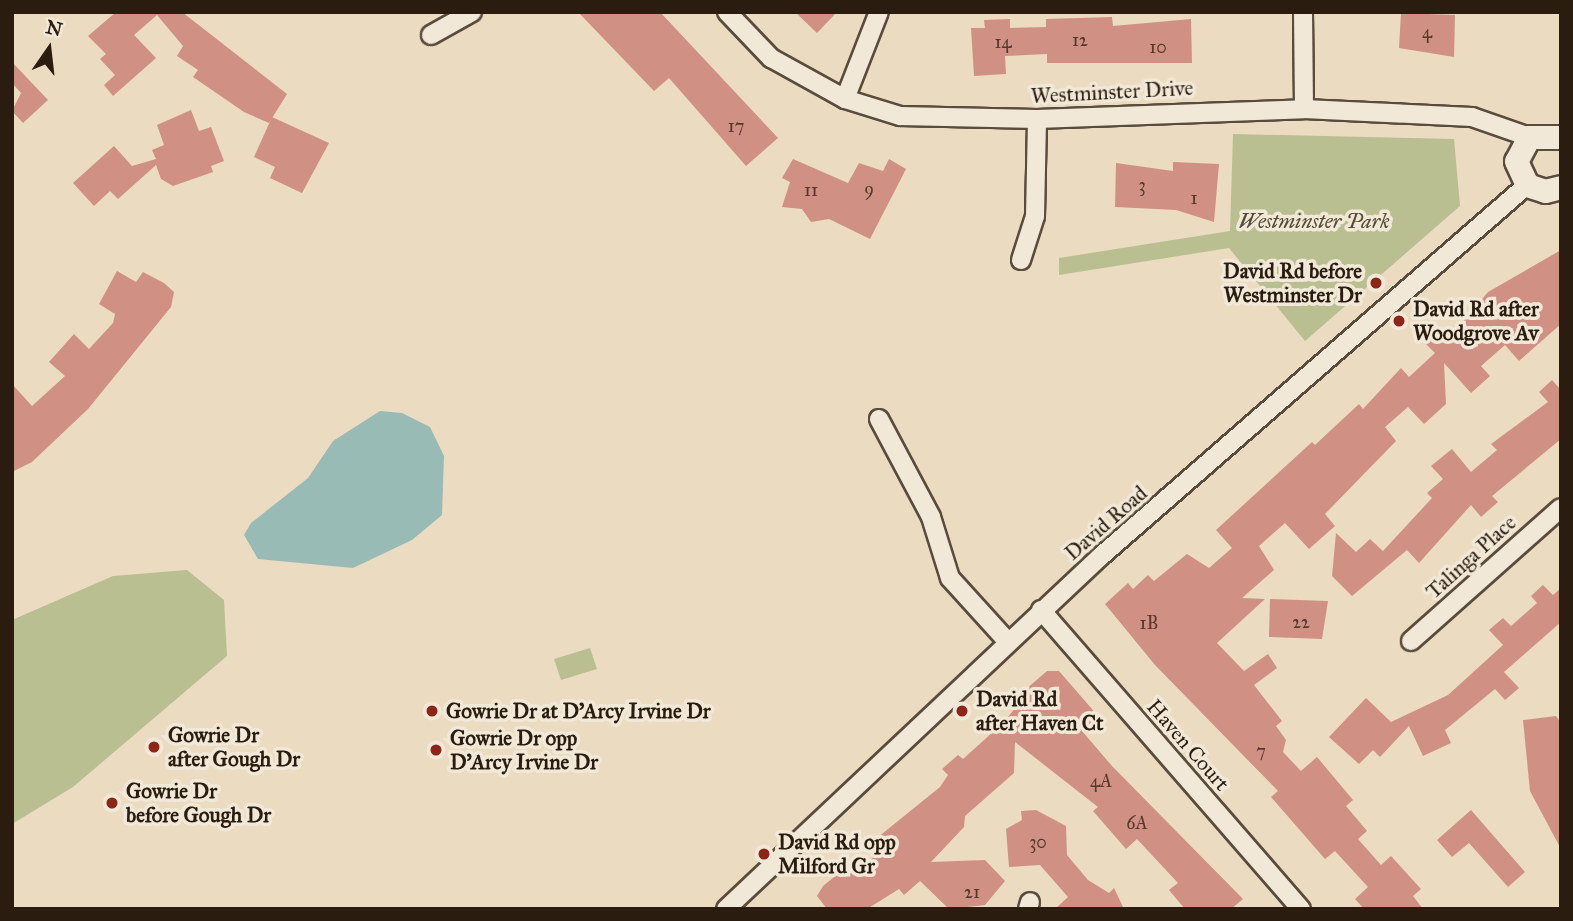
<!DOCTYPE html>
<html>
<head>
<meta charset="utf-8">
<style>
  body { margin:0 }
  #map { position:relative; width:1573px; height:921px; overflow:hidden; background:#eadbc1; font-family:"IM FELL Great Primer",serif }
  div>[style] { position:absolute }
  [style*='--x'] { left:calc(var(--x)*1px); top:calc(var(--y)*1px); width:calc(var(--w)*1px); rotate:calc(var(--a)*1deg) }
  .green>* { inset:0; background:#babf91 }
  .water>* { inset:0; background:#98bbb6 }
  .building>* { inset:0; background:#d09184 }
  .roads { filter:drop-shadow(2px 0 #5a4c3c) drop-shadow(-2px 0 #5a4c3c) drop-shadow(0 2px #5a4c3c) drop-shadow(0 -2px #5a4c3c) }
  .minor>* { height:18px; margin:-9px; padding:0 9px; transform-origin:9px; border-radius:9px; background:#f1e8d7 }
  .tertiary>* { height:23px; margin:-11.5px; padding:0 11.5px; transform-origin:11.5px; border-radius:11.5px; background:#f1e8d7 }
  .dots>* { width:19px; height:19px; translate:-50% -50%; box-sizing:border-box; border:4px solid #f1e8d7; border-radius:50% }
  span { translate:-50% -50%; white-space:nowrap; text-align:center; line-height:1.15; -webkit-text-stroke:7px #f1e8d7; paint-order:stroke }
  .number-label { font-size:18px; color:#54392c }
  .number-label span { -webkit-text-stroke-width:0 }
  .street-label { font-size:21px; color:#2a1c0f }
  .park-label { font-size:21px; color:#554d36; font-style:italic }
  .poi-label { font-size:21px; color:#2a1c0f; font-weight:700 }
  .right { translate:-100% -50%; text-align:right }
  .left { translate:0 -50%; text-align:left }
  .frame { position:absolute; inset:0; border:14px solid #2a1c0f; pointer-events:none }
  .north { position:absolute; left:14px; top:14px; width:70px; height:70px; -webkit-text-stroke:5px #f1e8d7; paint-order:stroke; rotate:14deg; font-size:19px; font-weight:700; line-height:28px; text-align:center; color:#2a1c0f }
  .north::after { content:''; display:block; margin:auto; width:24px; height:32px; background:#2a1c0f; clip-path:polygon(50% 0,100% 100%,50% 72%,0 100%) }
</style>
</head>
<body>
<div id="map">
  <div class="green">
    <div style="clip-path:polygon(1233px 134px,1454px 139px,1460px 206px,1305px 341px,1229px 248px,1059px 275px,1059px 258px,1230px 231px)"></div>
    <div style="clip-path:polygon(187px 570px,224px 600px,227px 656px,73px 787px,12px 824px,12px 620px,113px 576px)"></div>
    <div style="clip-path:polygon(590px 648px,597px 669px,561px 680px,554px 659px)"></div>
  </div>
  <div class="water">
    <div style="clip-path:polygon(380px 411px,402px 413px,430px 427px,444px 456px,442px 515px,412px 540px,353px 568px,258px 559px,244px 535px,251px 523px,308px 478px,333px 441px)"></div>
  </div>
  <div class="building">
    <div style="clip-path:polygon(116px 12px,182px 12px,287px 94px,269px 123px,244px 112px,193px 77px,198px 70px,177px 56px,183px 46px,157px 15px,134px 35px,156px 58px,113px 96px,104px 85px,115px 75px,100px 59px,106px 54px,88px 36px)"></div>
    <div style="clip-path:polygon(578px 12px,660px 12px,778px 138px,746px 166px,669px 78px,654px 91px)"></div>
    <div style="clip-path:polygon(795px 12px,837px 12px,817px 33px)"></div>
    <div style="clip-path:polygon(1401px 13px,1455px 15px,1454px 57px,1399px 48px)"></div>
    <div style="clip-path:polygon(1112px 17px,1113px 26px,1191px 19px,1192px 63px,1047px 63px,1047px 54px,1005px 56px,1006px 74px,974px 76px,971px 28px,985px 28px,984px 20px,1010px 19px,1010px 28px,1046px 27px,1046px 19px)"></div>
    <div style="clip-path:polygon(12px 62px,48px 100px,23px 123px,12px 111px,21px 93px,12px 83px)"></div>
    <div style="clip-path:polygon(191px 110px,199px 131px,211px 127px,224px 161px,211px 166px,213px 172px,173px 186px,161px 179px,156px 165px,118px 199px,110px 191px,94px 206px,73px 183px,114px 146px,132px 166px,156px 159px,152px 150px,164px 145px,157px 125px)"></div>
    <div style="clip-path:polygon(272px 117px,329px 143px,302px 193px,270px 178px,275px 167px,254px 157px)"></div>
    <div style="clip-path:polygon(793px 159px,848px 183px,859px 163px,883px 171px,889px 159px,906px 169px,870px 239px,829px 219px,811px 222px,802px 209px,782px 207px,790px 182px,782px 178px)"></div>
    <div style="clip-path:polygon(1173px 162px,1219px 164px,1214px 222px,1176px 210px,1115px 207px,1116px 163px,1173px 171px)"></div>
    <div style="clip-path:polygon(1561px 250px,1561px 324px,1519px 361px,1505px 345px,1481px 366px,1490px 376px,1471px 393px,1444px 363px,1446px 404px,1424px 424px,1408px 407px,1385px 427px,1396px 441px,1325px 514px,1335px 526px,1309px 549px,1285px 523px,1259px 546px,1274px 570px,1242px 598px,1265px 599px,1217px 643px,1244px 671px,1268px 654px,1277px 668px,1254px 685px,1282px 721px,1276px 726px,1286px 740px,1283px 752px,1301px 771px,1317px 757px,1353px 800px,1346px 806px,1367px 831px,1358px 839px,1381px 865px,1391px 856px,1421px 889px,1413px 896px,1423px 909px,1364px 909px,1355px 899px,1368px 887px,1335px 851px,1325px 859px,1271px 797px,1278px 791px,1155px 665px,1105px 604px,1128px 583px,1133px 589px,1148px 575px,1154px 581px,1187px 554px,1209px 568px,1232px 548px,1216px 530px,1312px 442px,1315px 445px,1359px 404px,1363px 409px,1401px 368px,1409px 377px,1435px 353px,1425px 343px,1442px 328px,1450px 337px,1488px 292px)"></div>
    <div style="clip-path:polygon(117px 271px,136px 282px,143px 272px,164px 283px,174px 292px,171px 307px,88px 409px,32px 462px,12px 472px,12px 384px,32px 406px,65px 376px,49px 362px,74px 334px,89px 349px,113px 323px,115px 314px,99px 304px)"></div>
    <div style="clip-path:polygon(1552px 380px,1561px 390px,1561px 439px,1492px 496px,1498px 502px,1481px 517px,1471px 505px,1419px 563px,1407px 550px,1352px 596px,1332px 576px,1336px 533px,1356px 552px,1370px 539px,1383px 551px,1432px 498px,1427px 493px,1443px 479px,1431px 466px,1452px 449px,1471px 472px,1497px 450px,1491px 444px,1548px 402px,1539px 392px)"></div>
    <div style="clip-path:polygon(1543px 585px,1553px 595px,1561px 588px,1561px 622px,1504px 672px,1519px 688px,1505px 700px,1495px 689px,1445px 730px,1451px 743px,1423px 756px,1409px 726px,1380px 757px,1373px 750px,1359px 764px,1329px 737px,1366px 698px,1391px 722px,1448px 695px,1503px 645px,1489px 630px,1503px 618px,1511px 626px,1537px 603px,1531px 596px)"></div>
    <div style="clip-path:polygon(1270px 599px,1328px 601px,1322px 639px,1269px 637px)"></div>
    <div style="clip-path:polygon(1047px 671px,1059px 671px,1098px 716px,1082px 731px,1112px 766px,1243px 899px,1231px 909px,1185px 909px,1169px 890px,1178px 883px,1137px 839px,1126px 849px,1093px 811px,1098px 807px,1015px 742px,1014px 773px,965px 816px,964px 827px,931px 862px,985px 860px,1005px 881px,985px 905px,949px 909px,920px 881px,904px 895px,899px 889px,867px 909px,827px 909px,817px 896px,823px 886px,839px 873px,856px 873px,880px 851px,872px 842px,940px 787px,948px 775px,942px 769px,958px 755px,963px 759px,1004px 722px,1016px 707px,1011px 702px)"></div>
    <div style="clip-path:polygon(1556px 716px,1561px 723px,1561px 849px,1530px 791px,1523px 720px)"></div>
    <div style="clip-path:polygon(1036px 810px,1066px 826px,1067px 855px,1088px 880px,1109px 893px,1114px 888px,1124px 909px,1055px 909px,1068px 897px,1040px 865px,1009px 867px,1006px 829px,1022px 820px,1021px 811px)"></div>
    <div style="clip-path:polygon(1471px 810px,1525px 872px,1508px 887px,1469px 843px,1452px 857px,1437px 840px)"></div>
  </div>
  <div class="roads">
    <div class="minor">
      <div style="--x:727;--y:12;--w:64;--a:46.3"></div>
      <div style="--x:771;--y:58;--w:85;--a:29"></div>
      <div style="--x:845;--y:99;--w:58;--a:17.2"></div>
      <div style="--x:900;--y:116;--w:137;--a:1.3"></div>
      <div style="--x:1037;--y:119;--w:267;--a:-2.1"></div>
      <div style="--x:1304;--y:109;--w:168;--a:2.7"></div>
      <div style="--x:1472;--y:117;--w:60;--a:19.3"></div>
      <div style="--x:1303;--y:12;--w:97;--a:89.4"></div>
      <div style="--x:431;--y:35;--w:47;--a:-29.3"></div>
      <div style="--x:845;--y:99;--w:93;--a:-68.7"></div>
      <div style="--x:1021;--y:260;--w:46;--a:-72.3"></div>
      <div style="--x:1035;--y:216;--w:97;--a:-88.8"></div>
      <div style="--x:879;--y:419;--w:111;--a:62"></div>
      <div style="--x:931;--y:517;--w:64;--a:72.7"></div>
      <div style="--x:950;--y:578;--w:86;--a:47.8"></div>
      <div style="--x:1041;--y:610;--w:396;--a:49"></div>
      <div style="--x:1411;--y:641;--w:200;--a:-41.6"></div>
      <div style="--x:726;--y:909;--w:515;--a:-43.27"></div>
      <div style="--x:1101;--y:556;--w:565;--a:-41.05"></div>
      <div style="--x:1028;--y:909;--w:7;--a:-74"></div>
    </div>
    <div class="tertiary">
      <div style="--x:1561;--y:137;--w:32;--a:180"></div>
      <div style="--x:1529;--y:137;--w:27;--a:118"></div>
      <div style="--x:1516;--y:161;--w:26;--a:65"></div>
      <div style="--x:1527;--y:185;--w:19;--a:18"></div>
      <div style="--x:1545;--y:191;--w:16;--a:-14"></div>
    </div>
  </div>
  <div class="dots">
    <div style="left:1376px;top:283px;background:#8f2418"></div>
    <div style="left:1399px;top:321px;background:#8f2418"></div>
    <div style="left:432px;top:711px;background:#8f2418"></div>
    <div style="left:962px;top:711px;background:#8f2418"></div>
    <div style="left:154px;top:747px;background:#8f2418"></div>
    <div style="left:436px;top:750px;background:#8f2418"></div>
    <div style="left:112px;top:803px;background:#8f2418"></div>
    <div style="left:764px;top:854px;background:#8f2418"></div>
  </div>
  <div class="number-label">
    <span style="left:1427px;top:32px">4</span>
    <span style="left:1080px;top:40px">12</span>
    <span style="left:1003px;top:42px">14</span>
    <span style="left:1158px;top:47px">10</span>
    <span style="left:736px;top:126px">17</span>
    <span style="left:1142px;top:185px">3</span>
    <span style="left:869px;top:189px">9</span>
    <span style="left:811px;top:190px">11</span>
    <span style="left:1194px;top:198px">1</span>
    <span style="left:1301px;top:622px">22</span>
    <span style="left:1149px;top:623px">1B</span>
    <span style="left:1261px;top:751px">7</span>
    <span style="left:1101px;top:781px">4A</span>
    <span style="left:1137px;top:823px">6A</span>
    <span style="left:1038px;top:842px">30</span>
    <span style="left:972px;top:892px">21</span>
  </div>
  <div class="street-label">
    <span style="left:1112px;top:92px;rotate:-3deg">Westminster Drive</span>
    <span style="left:1106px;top:523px;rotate:-41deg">David Road</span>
    <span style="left:1471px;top:557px;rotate:-42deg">Talinga Place</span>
    <span style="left:1188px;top:745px;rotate:49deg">Haven Court</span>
  </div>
  <div class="park-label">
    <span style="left:1314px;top:221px">Westminster Park</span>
  </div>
  <div class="poi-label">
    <span class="right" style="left:1362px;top:283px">David Rd before<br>Westminster Dr</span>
    <span class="left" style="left:1413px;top:321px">David Rd after<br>Woodgrove Av</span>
    <span class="left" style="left:976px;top:711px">David Rd<br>after Haven Ct</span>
    <span class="left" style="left:446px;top:711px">Gowrie Dr at D'Arcy Irvine Dr</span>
    <span class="left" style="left:168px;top:747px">Gowrie Dr<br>after Gough Dr</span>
    <span class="left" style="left:450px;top:750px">Gowrie Dr opp<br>D'Arcy Irvine Dr</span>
    <span class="left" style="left:126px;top:803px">Gowrie Dr<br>before Gough Dr</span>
    <span class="left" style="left:778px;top:854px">David Rd opp<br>Milford Gr</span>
  </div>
  <div class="frame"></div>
  <div class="north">N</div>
</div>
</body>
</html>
